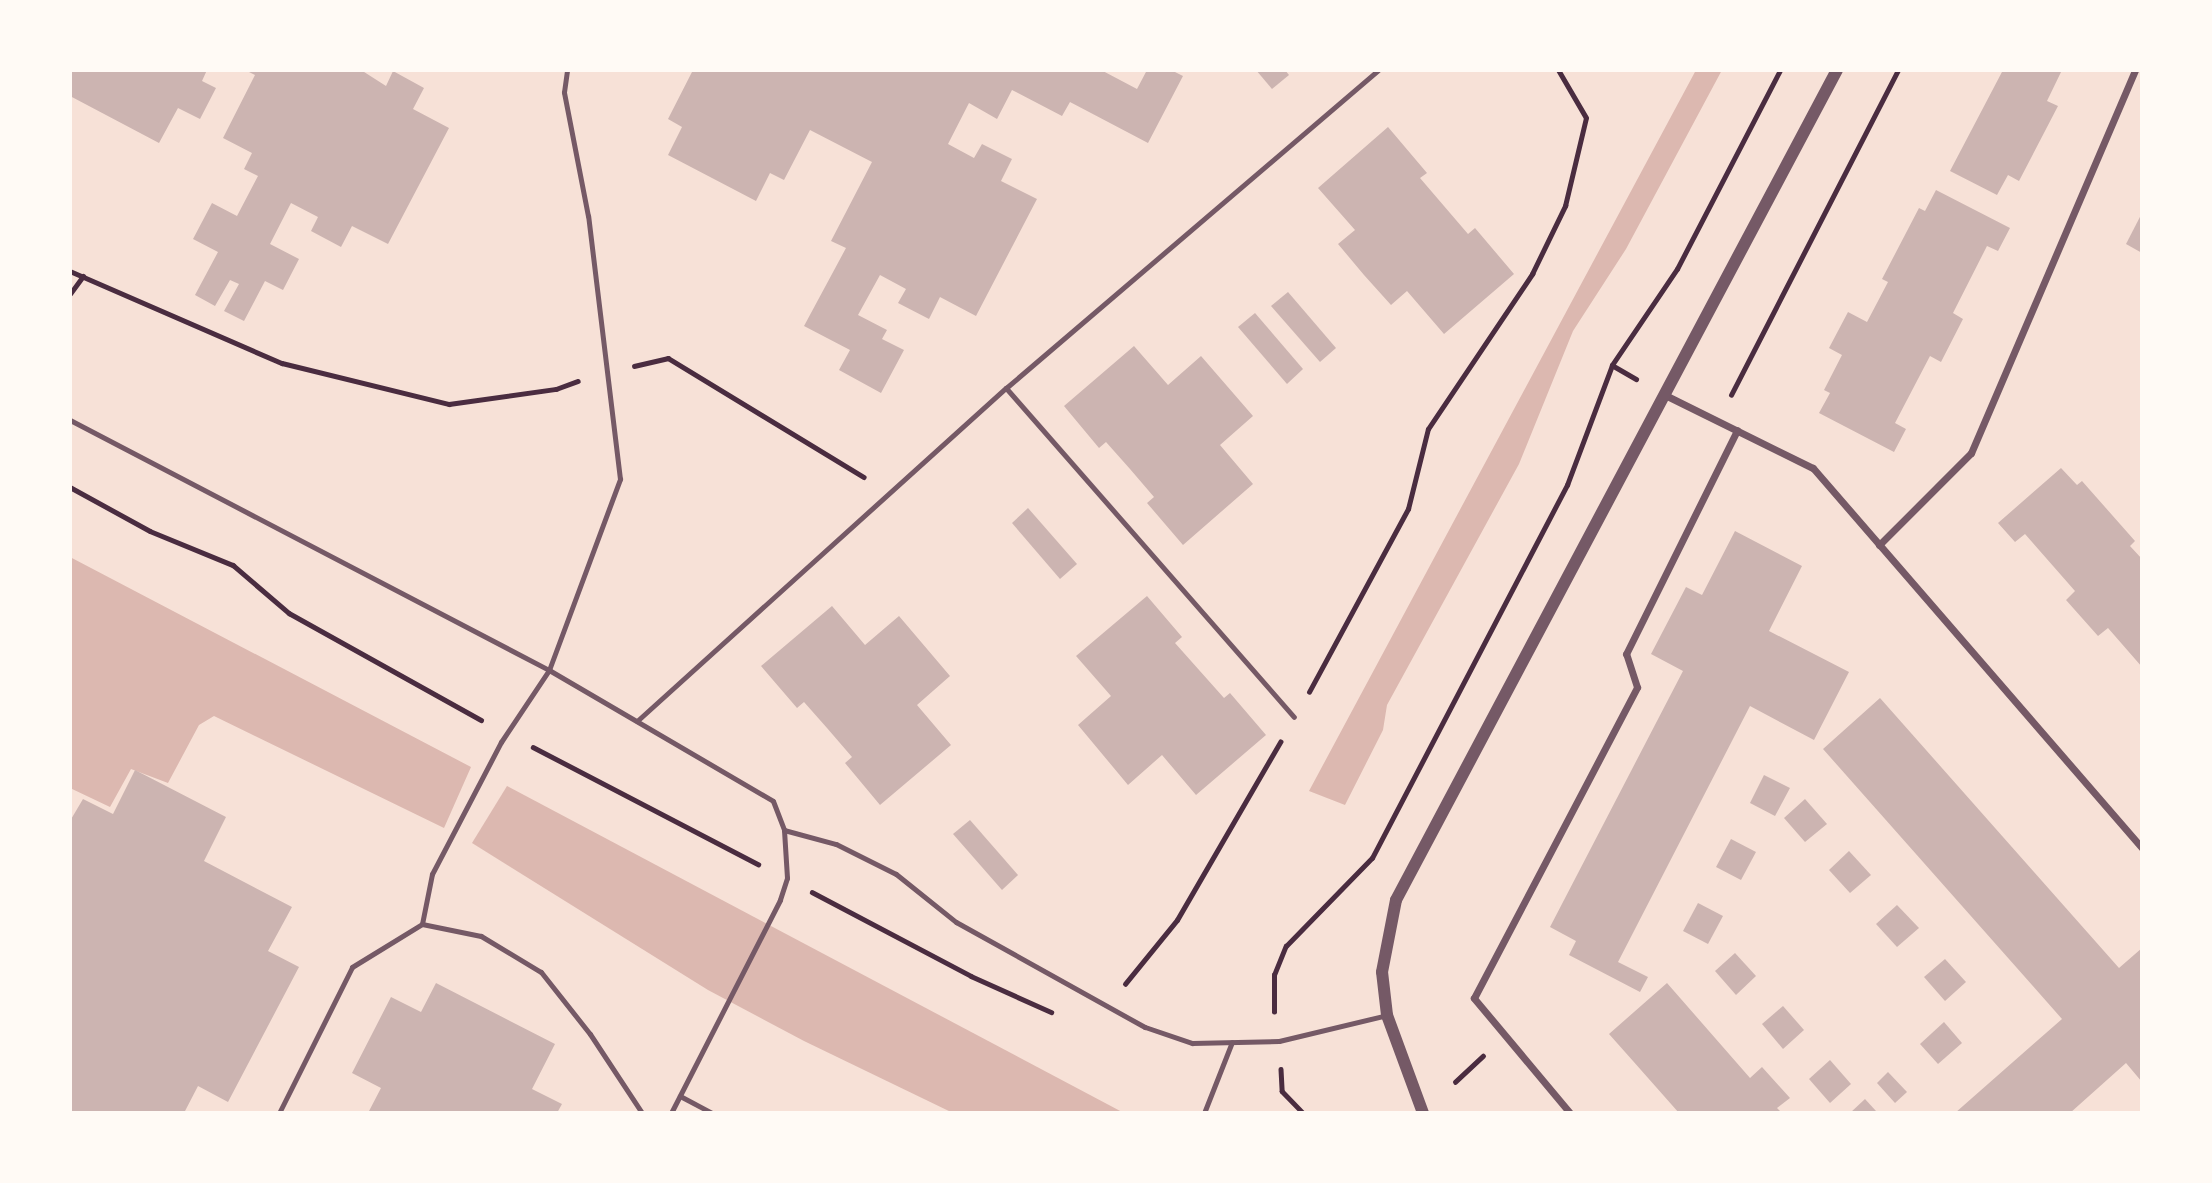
<!DOCTYPE html>
<html>
<head>
<meta charset="utf-8">
<style>
  body { margin:0 }
  #map { position:relative; width:2212px; height:1183px; overflow:hidden; background:#f7e1d7; font-family:Ubuntu,sans-serif }
  div>[style] { position:absolute }
  [style*='--x'] { left:calc(var(--x)*1px); top:calc(var(--y)*1px); width:calc(var(--w)*1px); rotate:calc(var(--a)*1deg) }
  .water>* { inset:0; background:#dcb8b0 }
  .building>* { inset:0; background:#ccb4b1 }
  .path>* { height:4.5px; margin:-2.25px; padding:0 2.25px; transform-origin:2.25px; border-radius:2.25px; background:#4a2c40 }
  .service>* { height:5px; margin:-2.5px; padding:0 2.5px; transform-origin:2.5px; border-radius:2.5px; background:#755966 }
  .minor>* { height:7px; margin:-3.5px; padding:0 3.5px; transform-origin:3.5px; border-radius:3.5px; background:#755966 }
  .tertiary>* { height:12px; margin:-6px; padding:0 6px; transform-origin:6px; border-radius:6px; background:#755966 }
  span { translate:-50% -50%; white-space:nowrap; text-align:center; line-height:1.15; -webkit-text-stroke:5px #fffaf5; paint-order:stroke }
  .frame { position:absolute; inset:0; border:72px solid #fffaf5; pointer-events:none }
</style>
</head>
<body>
<div id="map">
  <div class="water">
    <div style="clip-path:polygon(1696px 70px,1722px 70px,1626px 249px,1573px 331px,1519px 464px,1387px 705px,1383px 730px,1345px 805px,1309px 791px)"></div>
    <div style="clip-path:polygon(70px 557px,471px 767px,444px 828px,214px 716px,199px 725px,168px 783px,131px 769px,110px 807px,70px 788px)"></div>
    <div style="clip-path:polygon(507px 786px,1124px 1113px,953px 1113px,804px 1041px,708px 990px,472px 843px)"></div>
  </div>
  <div class="building">
    <div style="clip-path:polygon(70px 70px,207px 70px,202px 81px,216px 88px,200px 119px,178px 108px,159px 143px,70px 96px)"></div>
    <div style="clip-path:polygon(245px 70px,361px 70px,386px 86px,393px 71px,424px 88px,413px 109px,449px 128px,388px 244px,352px 226px,341px 247px,311px 231px,318px 217px,291px 203px,270px 244px,299px 259px,283px 290px,265px 281px,244px 321px,224px 311px,239px 284px,230px 280px,215px 306px,195px 295px,218px 252px,193px 239px,212px 203px,237px 216px,258px 176px,244px 169px,252px 153px,223px 138px,255px 75px)"></div>
    <div style="clip-path:polygon(693px 70px,1101px 70px,1137px 89px,1147px 70px,1171px 70px,1183px 76px,1148px 143px,1070px 102px,1062px 116px,1012px 90px,997px 119px,969px 103px,948px 144px,974px 158px,982px 144px,1012px 159px,1001px 181px,1037px 199px,976px 316px,940px 297px,929px 319px,898px 303px,906px 289px,880px 275px,858px 315px,887px 330px,882px 339px,904px 350px,881px 393px,839px 370px,850px 350px,804px 326px,846px 248px,831px 241px,872px 162px,810px 130px,784px 180px,770px 173px,756px 201px,668px 155px,682px 127px,668px 119px)"></div>
    <div style="clip-path:polygon(1256px 70px,1285px 70px,1289px 75px,1272px 89px)"></div>
    <div style="clip-path:polygon(2003px 70px,2062px 70px,2047px 101px,2058px 106px,2019px 181px,2008px 175px,1997px 195px,1950px 171px)"></div>
    <div style="clip-path:polygon(1388px 127px,1427px 173px,1420px 178px,1468px 234px,1475px 228px,1514px 274px,1444px 334px,1407px 291px,1391px 305px,1364px 275px,1338px 244px,1355px 230px,1318px 188px)"></div>
    <div style="clip-path:polygon(1936px 190px,2010px 228px,1998px 251px,1987px 246px,1953px 313px,1963px 319px,1941px 362px,1930px 356px,1895px 423px,1906px 429px,1894px 452px,1819px 413px,1830px 393px,1824px 390px,1842px 355px,1829px 348px,1848px 312px,1867px 322px,1888px 282px,1882px 279px,1919px 208px,1925px 211px)"></div>
    <div style="clip-path:polygon(2142px 213px,2142px 253px,2126px 244px)"></div>
    <div style="clip-path:polygon(1288px 292px,1336px 348px,1320px 362px,1271px 306px)"></div>
    <div style="clip-path:polygon(1255px 313px,1303px 369px,1287px 384px,1238px 327px)"></div>
    <div style="clip-path:polygon(1134px 346px,1168px 385px,1201px 356px,1253px 416px,1220px 445px,1253px 484px,1183px 545px,1147px 503px,1154px 497px,1130px 469px,1106px 442px,1099px 448px,1064px 406px)"></div>
    <div style="clip-path:polygon(2061px 468px,2077px 485px,2082px 481px,2135px 541px,2130px 546px,2142px 559px,2142px 667px,2108px 628px,2098px 636px,2066px 600px,2075px 591px,2025px 534px,2015px 542px,1998px 523px)"></div>
    <div style="clip-path:polygon(1028px 508px,1077px 564px,1060px 579px,1012px 523px)"></div>
    <div style="clip-path:polygon(1735px 531px,1802px 566px,1769px 631px,1849px 672px,1814px 740px,1750px 706px,1618px 962px,1648px 977px,1640px 992px,1569px 955px,1576px 941px,1550px 927px,1683px 671px,1651px 654px,1686px 587px,1702px 595px)"></div>
    <div style="clip-path:polygon(1147px 596px,1182px 637px,1175px 643px,1224px 698px,1230px 693px,1266px 735px,1196px 795px,1162px 755px,1128px 785px,1078px 725px,1111px 696px,1076px 656px)"></div>
    <div style="clip-path:polygon(832px 606px,865px 645px,899px 616px,950px 676px,917px 705px,951px 745px,880px 805px,845px 763px,852px 757px,827px 728px,804px 702px,797px 708px,761px 666px)"></div>
    <div style="clip-path:polygon(1880px 698px,2119px 968px,2142px 948px,2142px 1082px,2126px 1063px,2070px 1113px,1955px 1113px,2062px 1019px,1823px 749px)"></div>
    <div style="clip-path:polygon(135px 770px,226px 817px,204px 861px,292px 907px,268px 951px,299px 967px,228px 1102px,198px 1086px,184px 1113px,70px 1113px,70px 821px,83px 799px,113px 814px)"></div>
    <div style="clip-path:polygon(1764px 775px,1790px 788px,1775px 816px,1750px 803px)"></div>
    <div style="clip-path:polygon(1805px 799px,1827px 824px,1805px 842px,1784px 818px)"></div>
    <div style="clip-path:polygon(970px 820px,1018px 875px,1002px 890px,953px 834px)"></div>
    <div style="clip-path:polygon(1731px 839px,1756px 852px,1741px 880px,1716px 867px)"></div>
    <div style="clip-path:polygon(1849px 851px,1871px 875px,1850px 893px,1829px 870px)"></div>
    <div style="clip-path:polygon(1698px 903px,1723px 916px,1708px 944px,1683px 931px)"></div>
    <div style="clip-path:polygon(1897px 905px,1919px 928px,1897px 947px,1876px 924px)"></div>
    <div style="clip-path:polygon(1735px 953px,1756px 976px,1736px 995px,1715px 971px)"></div>
    <div style="clip-path:polygon(1945px 959px,1966px 982px,1945px 1001px,1924px 977px)"></div>
    <div style="clip-path:polygon(436px 983px,555px 1044px,532px 1089px,562px 1104px,557px 1113px,368px 1113px,381px 1088px,352px 1073px,391px 997px,421px 1012px)"></div>
    <div style="clip-path:polygon(1667px 983px,1750px 1078px,1762px 1067px,1790px 1098px,1777px 1108px,1782px 1113px,1679px 1113px,1633px 1061px,1609px 1034px)"></div>
    <div style="clip-path:polygon(1783px 1006px,1804px 1030px,1783px 1049px,1762px 1024px)"></div>
    <div style="clip-path:polygon(1944px 1022px,1962px 1043px,1938px 1064px,1920px 1044px)"></div>
    <div style="clip-path:polygon(1830px 1060px,1851px 1084px,1830px 1103px,1809px 1079px)"></div>
    <div style="clip-path:polygon(1888px 1072px,1907px 1092px,1895px 1103px,1877px 1083px)"></div>
    <div style="clip-path:polygon(1865px 1099px,1876px 1111px,1850px 1113px)"></div>
  </div>
  <div class="path">
    <div style="--x:70;--y:271;--w:231;--a:23.5"></div>
    <div style="--x:282;--y:363;--w:172;--a:13.8"></div>
    <div style="--x:449;--y:404;--w:108;--a:-8"></div>
    <div style="--x:556;--y:389;--w:23;--a:-20"></div>
    <div style="--x:70;--y:294;--w:22;--a:-54"></div>
    <div style="--x:1612;--y:365;--w:28;--a:30"></div>
    <div style="--x:634;--y:366;--w:35;--a:-13"></div>
    <div style="--x:668;--y:358;--w:229;--a:31.3"></div>
    <div style="--x:1731;--y:395;--w:365;--a:-62.8"></div>
    <div style="--x:70;--y:487;--w:91;--a:28.8"></div>
    <div style="--x:150;--y:531;--w:90;--a:22.3"></div>
    <div style="--x:233;--y:565;--w:74;--a:40.6"></div>
    <div style="--x:289;--y:613;--w:220;--a:29.1"></div>
    <div style="--x:1309;--y:692;--w:208;--a:-61.6"></div>
    <div style="--x:1408;--y:509;--w:82;--a:-76"></div>
    <div style="--x:1428;--y:429;--w:187;--a:-56.1"></div>
    <div style="--x:1532;--y:274;--w:76;--a:-64.1"></div>
    <div style="--x:1565;--y:206;--w:90;--a:-76.6"></div>
    <div style="--x:1586;--y:118;--w:56;--a:-120.3"></div>
    <div style="--x:533;--y:747;--w:254;--a:27.5"></div>
    <div style="--x:812;--y:892;--w:180;--a:27.8"></div>
    <div style="--x:971;--y:976;--w:88;--a:24.2"></div>
    <div style="--x:1125;--y:984;--w:82;--a:-50.9"></div>
    <div style="--x:1177;--y:920;--w:206;--a:-59.9"></div>
    <div style="--x:1274;--y:1012;--w:37;--a:-90"></div>
    <div style="--x:1274;--y:975;--w:31;--a:-68"></div>
    <div style="--x:1286;--y:946;--w:123;--a:-45.7"></div>
    <div style="--x:1372;--y:858;--w:421;--a:-62.4"></div>
    <div style="--x:1567;--y:485;--w:128;--a:-69.4"></div>
    <div style="--x:1612;--y:365;--w:116;--a:-55.9"></div>
    <div style="--x:1677;--y:269;--w:224;--a:-62.6"></div>
    <div style="--x:1281;--y:1069;--w:22;--a:87"></div>
    <div style="--x:1282;--y:1091;--w:30;--a:46"></div>
    <div style="--x:1455;--y:1082;--w:38;--a:-43"></div>
  </div>
  <div class="service">
    <div style="--x:1006;--y:388;--w:437;--a:48.8"></div>
    <div style="--x:70;--y:420;--w:540;--a:27.56"></div>
    <div style="--x:549;--y:670;--w:259;--a:30.3"></div>
    <div style="--x:773;--y:801;--w:31;--a:69"></div>
    <div style="--x:784;--y:830;--w:48;--a:86.4"></div>
    <div style="--x:787;--y:878;--w:23;--a:108"></div>
    <div style="--x:780;--y:900;--w:239;--a:117.1"></div>
    <div style="--x:637;--y:721;--w:497;--a:-42.1"></div>
    <div style="--x:1006;--y:388;--w:489;--a:-40.5"></div>
    <div style="--x:784;--y:830;--w:54;--a:15.1"></div>
    <div style="--x:836;--y:844;--w:67;--a:26.6"></div>
    <div style="--x:896;--y:874;--w:77;--a:38.7"></div>
    <div style="--x:956;--y:922;--w:216;--a:29.1"></div>
    <div style="--x:1145;--y:1027;--w:50;--a:18.8"></div>
    <div style="--x:1192;--y:1043;--w:87;--a:-1.3"></div>
    <div style="--x:1279;--y:1041;--w:111;--a:-13.5"></div>
    <div style="--x:422;--y:924;--w:60;--a:11.5"></div>
    <div style="--x:481;--y:936;--w:70;--a:31"></div>
    <div style="--x:541;--y:972;--w:79;--a:51.7"></div>
    <div style="--x:590;--y:1034;--w:95;--a:56.6"></div>
    <div style="--x:680;--y:1096;--w:36;--a:28"></div>
    <div style="--x:279;--y:1113;--w:163;--a:-63.4"></div>
    <div style="--x:352;--y:967;--w:82;--a:-31.6"></div>
    <div style="--x:422;--y:924;--w:51;--a:-78.7"></div>
    <div style="--x:432;--y:874;--w:149;--a:-62.4"></div>
    <div style="--x:501;--y:742;--w:87;--a:-56.3"></div>
    <div style="--x:549;--y:670;--w:204;--a:-69.6"></div>
    <div style="--x:620;--y:479;--w:265;--a:-96.9"></div>
    <div style="--x:588;--y:216;--w:126;--a:-101"></div>
    <div style="--x:564;--y:92;--w:22;--a:-82"></div>
    <div style="--x:1204;--y:1113;--w:76;--a:-68.5"></div>
  </div>
  <div class="minor">
    <div style="--x:1663;--y:394;--w:167;--a:26.3"></div>
    <div style="--x:1813;--y:468;--w:503;--a:49.11"></div>
    <div style="--x:1879;--y:545;--w:130;--a:-45"></div>
    <div style="--x:1971;--y:453;--w:417;--a:-66.8"></div>
    <div style="--x:1570;--y:1113;--w:150;--a:-129.9"></div>
    <div style="--x:1474;--y:998;--w:351;--a:-62.3"></div>
    <div style="--x:1637;--y:687;--w:35;--a:-108"></div>
    <div style="--x:1626;--y:654;--w:250;--a:-63.6"></div>
  </div>
  <div class="tertiary">
    <div style="--x:1423;--y:1113;--w:104;--a:-110.2"></div>
    <div style="--x:1387;--y:1015;--w:43;--a:-96.6"></div>
    <div style="--x:1382;--y:972;--w:73;--a:-79"></div>
    <div style="--x:1396;--y:900;--w:940;--a:-62.02"></div>
  </div>
  <div class="frame"></div>
</div>
</body>
</html>
